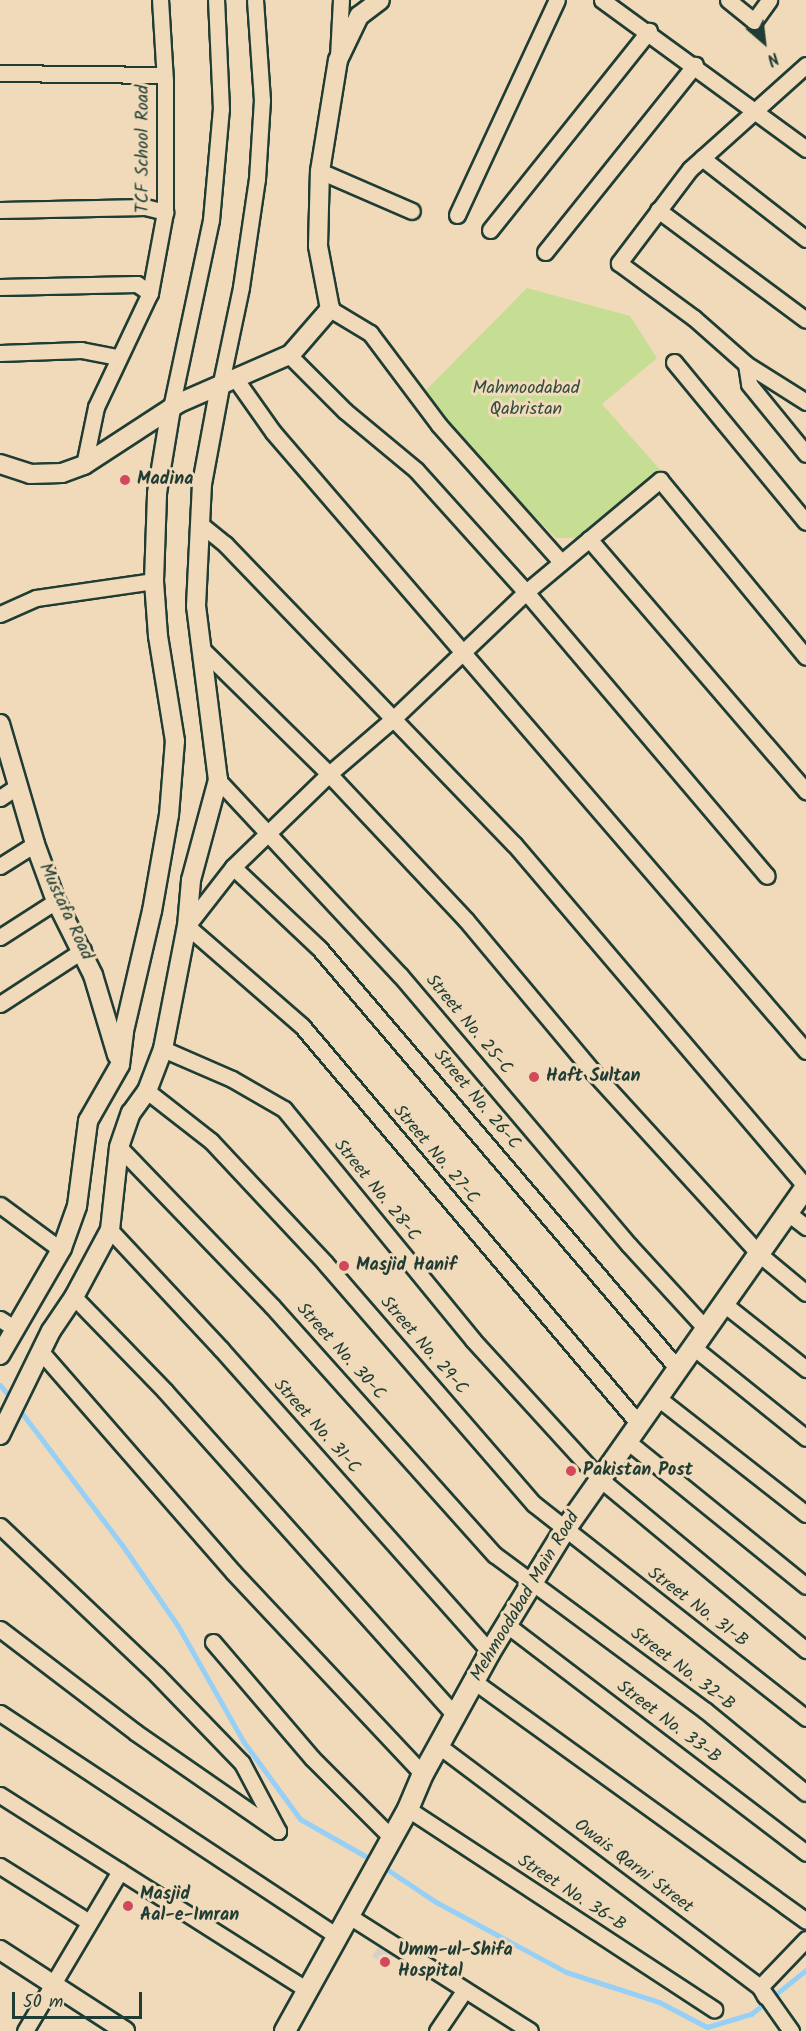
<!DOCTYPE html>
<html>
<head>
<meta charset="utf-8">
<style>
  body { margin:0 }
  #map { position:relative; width:806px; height:2031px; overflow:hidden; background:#f0dab9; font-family:Kalam,sans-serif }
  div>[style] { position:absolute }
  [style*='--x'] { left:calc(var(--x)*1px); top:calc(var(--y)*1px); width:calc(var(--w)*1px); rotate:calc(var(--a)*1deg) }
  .built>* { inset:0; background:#d9cfc6 }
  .green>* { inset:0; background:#c6de93 }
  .stream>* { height:5px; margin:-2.5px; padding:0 2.5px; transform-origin:2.5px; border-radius:2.5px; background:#97d0f7 }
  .roads { filter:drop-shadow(2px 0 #1f3d34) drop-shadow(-2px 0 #1f3d34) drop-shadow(0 2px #1f3d34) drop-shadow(0 -2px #1f3d34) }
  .minor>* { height:15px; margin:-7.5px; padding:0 7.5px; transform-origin:7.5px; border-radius:7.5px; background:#f0dab9 }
  .tertiary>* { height:18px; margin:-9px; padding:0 9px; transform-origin:9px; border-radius:9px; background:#f0dab9 }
  .secondary>* { height:20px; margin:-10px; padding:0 10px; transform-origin:10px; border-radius:10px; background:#f0dab9 }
  .dots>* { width:16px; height:16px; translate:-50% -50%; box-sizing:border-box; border:3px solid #f0dab9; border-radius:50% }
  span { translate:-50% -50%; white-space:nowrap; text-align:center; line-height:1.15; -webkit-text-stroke:6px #f0dab9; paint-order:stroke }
  .street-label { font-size:18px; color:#1f3d34 }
  .park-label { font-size:18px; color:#304d3e }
  .poi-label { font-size:18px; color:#1f3d34; font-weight:700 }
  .left { translate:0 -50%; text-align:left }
  .north { position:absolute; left:734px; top:12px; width:60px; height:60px; -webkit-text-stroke:4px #f0dab9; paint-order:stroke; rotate:152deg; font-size:16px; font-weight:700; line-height:24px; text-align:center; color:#1f3d34 }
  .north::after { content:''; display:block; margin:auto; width:21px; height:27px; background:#1f3d34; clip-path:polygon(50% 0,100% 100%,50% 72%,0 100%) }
  .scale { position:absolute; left:12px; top:1992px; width:130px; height:27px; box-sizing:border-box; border:3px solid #1f3d34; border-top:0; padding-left:8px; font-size:18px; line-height:21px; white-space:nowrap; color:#1f3d34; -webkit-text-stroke:4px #f0dab9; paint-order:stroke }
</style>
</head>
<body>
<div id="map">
  <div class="built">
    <div style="clip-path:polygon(380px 1945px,395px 1954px,387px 1967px,372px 1956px)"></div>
  </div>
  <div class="green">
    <div style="clip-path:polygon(527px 288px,630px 316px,657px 358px,602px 404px,663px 473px,587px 538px,556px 538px,450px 434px,426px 390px)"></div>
  </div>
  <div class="stream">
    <div style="--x:0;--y:1385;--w:19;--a:51"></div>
    <div style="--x:18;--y:1408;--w:172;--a:52.8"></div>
    <div style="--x:122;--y:1545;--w:98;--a:55.3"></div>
    <div style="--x:178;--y:1626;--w:132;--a:60.5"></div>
    <div style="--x:243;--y:1741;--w:97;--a:53.8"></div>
    <div style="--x:300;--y:1819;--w:85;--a:29.6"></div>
    <div style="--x:382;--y:1866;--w:65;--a:33.7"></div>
    <div style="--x:436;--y:1902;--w:148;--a:28.3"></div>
    <div style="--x:566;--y:1972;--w:98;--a:17.9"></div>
    <div style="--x:659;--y:2002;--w:54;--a:27.5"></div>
    <div style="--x:707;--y:2027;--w:46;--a:-16.5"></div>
    <div style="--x:751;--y:2014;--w:70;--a:-38.7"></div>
  </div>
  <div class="roads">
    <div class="minor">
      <div style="--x:602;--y:0;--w:253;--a:36.1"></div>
      <div style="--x:728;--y:0;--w:33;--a:39"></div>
      <div style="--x:754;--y:21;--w:26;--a:-54"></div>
      <div style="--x:338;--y:57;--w:57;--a:-87"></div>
      <div style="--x:806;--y:65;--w:156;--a:138.1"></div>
      <div style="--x:690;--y:169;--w:118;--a:127.1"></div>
      <div style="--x:619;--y:263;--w:93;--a:36.3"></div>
      <div style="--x:694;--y:318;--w:69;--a:41.5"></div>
      <div style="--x:746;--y:364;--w:71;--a:32.3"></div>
      <div style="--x:0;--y:73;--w:163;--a:0.7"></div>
      <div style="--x:702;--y:158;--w:132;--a:37.9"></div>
      <div style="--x:320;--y:171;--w:100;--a:23.5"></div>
      <div style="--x:0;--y:210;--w:145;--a:-1.2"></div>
      <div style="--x:145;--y:207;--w:21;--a:14"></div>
      <div style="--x:658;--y:210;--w:184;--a:36.6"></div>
      <div style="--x:457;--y:215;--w:237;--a:-65.1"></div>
      <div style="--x:490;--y:230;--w:255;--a:-51.4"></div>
      <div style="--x:545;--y:252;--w:240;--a:-51.3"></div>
      <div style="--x:0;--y:287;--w:137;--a:-1.3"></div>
      <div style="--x:137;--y:284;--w:16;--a:35"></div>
      <div style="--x:330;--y:309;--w:47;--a:31"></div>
      <div style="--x:370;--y:333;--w:115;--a:53.1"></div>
      <div style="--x:439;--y:425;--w:183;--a:48.3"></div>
      <div style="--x:0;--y:353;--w:81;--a:-2.1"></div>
      <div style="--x:81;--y:350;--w:38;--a:11"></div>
      <div style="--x:289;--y:355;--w:79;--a:45"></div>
      <div style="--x:345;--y:411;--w:92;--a:39.7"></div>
      <div style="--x:416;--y:470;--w:164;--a:48"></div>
      <div style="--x:526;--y:592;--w:372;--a:49.7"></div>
      <div style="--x:674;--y:362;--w:207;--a:50.5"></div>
      <div style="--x:746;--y:364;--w:20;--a:81"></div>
      <div style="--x:749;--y:384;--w:90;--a:50.8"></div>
      <div style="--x:237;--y:381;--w:62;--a:54.8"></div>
      <div style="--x:273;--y:432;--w:817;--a:49.27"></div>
      <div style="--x:220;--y:387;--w:102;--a:-78.1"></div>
      <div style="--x:241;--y:287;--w:109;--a:-81.6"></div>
      <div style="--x:257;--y:179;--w:79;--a:-86.4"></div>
      <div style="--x:262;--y:100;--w:100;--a:-94"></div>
      <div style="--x:171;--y:408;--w:192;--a:-78"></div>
      <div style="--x:211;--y:220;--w:111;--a:-84.9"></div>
      <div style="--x:221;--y:109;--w:109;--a:-92.6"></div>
      <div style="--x:84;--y:465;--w:59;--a:-78.3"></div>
      <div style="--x:96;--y:407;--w:126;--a:-64.7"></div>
      <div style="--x:150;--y:293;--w:82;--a:-79.5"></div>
      <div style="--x:165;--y:212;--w:131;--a:-90"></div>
      <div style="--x:165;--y:81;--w:81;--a:-93.5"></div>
      <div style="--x:199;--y:523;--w:33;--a:39"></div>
      <div style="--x:225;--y:544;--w:417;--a:46.1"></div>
      <div style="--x:514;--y:844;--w:450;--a:49.6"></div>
      <div style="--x:589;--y:539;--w:333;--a:49.3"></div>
      <div style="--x:0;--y:614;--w:39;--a:-24"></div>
      <div style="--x:36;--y:598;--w:119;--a:-8.2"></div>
      <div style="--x:203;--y:650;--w:177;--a:44.5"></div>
      <div style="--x:329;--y:774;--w:200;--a:46.8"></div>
      <div style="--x:466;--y:920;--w:198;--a:50.1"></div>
      <div style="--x:593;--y:1072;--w:246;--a:47.6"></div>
      <div style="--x:759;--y:1254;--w:61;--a:39.7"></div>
      <div style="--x:218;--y:780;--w:267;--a:47"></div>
      <div style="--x:400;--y:975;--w:354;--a:49.7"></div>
      <div style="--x:629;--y:1245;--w:114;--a:47.5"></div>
      <div style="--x:0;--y:798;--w:22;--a:-34"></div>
      <div style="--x:0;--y:866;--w:41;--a:-32.2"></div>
      <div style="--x:233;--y:867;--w:118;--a:43.3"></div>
      <div style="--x:319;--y:948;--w:553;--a:49.54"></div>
      <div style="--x:0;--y:937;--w:67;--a:-32.7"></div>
      <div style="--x:0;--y:1004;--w:99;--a:-33"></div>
      <div style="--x:163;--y:1049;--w:75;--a:23.5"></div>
      <div style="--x:232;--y:1079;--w:60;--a:30"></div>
      <div style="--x:284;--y:1109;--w:298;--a:50.7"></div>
      <div style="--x:473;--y:1340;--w:188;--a:47.6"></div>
      <div style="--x:600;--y:1479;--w:268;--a:39.7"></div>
      <div style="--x:147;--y:1091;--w:81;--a:38"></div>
      <div style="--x:211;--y:1141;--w:167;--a:46.9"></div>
      <div style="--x:325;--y:1263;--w:319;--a:49.1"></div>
      <div style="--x:534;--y:1504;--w:346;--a:38.2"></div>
      <div style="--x:119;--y:1147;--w:221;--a:46.1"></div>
      <div style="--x:272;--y:1306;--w:334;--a:48.2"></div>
      <div style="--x:495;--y:1555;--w:262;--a:36.5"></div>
      <div style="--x:706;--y:1711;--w:129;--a:39.4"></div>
      <div style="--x:0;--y:1205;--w:76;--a:36.4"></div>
      <div style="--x:788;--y:1213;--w:23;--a:38"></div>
      <div style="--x:110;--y:1230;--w:163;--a:47"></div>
      <div style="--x:221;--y:1349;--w:405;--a:48.4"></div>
      <div style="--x:74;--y:1297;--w:131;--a:45.9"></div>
      <div style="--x:165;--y:1391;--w:437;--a:48.2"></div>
      <div style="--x:724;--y:1304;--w:105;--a:38.4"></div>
      <div style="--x:0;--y:1319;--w:17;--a:33"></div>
      <div style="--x:693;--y:1347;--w:145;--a:38.8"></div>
      <div style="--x:42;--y:1353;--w:291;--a:48.9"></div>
      <div style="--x:233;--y:1572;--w:277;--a:46.8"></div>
      <div style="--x:658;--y:1398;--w:188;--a:38.1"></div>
      <div style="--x:639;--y:1424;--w:522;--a:-130.26"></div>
      <div style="--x:302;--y:1026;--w:152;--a:-139"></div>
      <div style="--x:187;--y:926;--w:75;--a:-52.1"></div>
      <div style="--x:233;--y:867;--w:134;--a:-44.1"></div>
      <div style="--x:329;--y:774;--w:86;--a:-40.7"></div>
      <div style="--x:394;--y:718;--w:182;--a:-43.7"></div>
      <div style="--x:526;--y:592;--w:175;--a:-39.9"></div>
      <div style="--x:660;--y:480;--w:229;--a:50.5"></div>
      <div style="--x:627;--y:1441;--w:230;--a:39"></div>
      <div style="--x:0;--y:1526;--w:216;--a:43.5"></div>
      <div style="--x:157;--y:1675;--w:122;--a:46"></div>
      <div style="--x:242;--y:1763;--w:77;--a:62.1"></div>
      <div style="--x:507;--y:1625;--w:376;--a:37.3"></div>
      <div style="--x:0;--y:1629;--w:170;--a:37.3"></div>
      <div style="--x:135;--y:1732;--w:174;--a:34.7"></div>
      <div style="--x:213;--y:1642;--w:153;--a:49.5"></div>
      <div style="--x:312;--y:1758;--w:112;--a:45"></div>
      <div style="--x:475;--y:1682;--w:408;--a:35.8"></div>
      <div style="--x:0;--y:1713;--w:405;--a:33.5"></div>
      <div style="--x:439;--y:1746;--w:401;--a:36.9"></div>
      <div style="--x:760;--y:1987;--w:54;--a:54.8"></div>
      <div style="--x:0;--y:1795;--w:364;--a:32.4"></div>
      <div style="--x:408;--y:1809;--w:366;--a:33.2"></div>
      <div style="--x:0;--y:1866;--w:105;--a:32.2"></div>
      <div style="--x:349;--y:1916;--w:214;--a:32.4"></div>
      <div style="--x:765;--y:1996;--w:10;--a:-119"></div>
      <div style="--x:760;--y:1987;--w:66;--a:-46.2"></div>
      <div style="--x:25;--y:2031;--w:186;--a:-59.3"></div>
      <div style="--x:437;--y:2031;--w:48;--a:-56"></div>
    </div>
    <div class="tertiary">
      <div style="--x:0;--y:464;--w:32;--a:18"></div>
      <div style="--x:30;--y:474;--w:32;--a:-2"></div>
      <div style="--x:62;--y:473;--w:23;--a:-20"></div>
      <div style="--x:84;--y:465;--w:113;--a:-33.1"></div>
      <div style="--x:179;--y:403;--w:122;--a:-23.6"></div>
      <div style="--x:291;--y:354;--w:60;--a:-49.1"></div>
      <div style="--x:330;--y:309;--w:64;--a:-100.8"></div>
      <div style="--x:318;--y:246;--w:75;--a:-88.5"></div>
      <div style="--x:320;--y:171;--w:112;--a:-80.8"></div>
      <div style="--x:338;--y:60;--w:49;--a:-64.5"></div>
      <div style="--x:359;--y:16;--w:26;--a:-37"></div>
      <div style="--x:0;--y:724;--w:125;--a:73.7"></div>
      <div style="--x:35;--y:844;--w:61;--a:69.8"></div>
      <div style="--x:56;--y:901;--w:83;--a:63.4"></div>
      <div style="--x:93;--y:975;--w:84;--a:73.3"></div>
      <div style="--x:0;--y:1355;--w:124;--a:-59.9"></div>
      <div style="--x:62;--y:1248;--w:45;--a:-70.3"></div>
      <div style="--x:77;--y:1206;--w:86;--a:-82.6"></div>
      <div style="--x:88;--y:1121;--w:64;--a:-60.3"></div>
      <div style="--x:120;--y:1065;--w:34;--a:-83"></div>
      <div style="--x:124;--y:1031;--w:123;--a:-76.9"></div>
      <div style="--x:152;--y:911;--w:97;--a:-80"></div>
      <div style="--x:169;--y:815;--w:74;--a:-85.4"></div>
      <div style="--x:175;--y:741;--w:106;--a:-99.2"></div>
      <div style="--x:158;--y:636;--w:55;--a:-94.2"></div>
      <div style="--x:154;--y:581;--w:88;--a:-88"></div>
      <div style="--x:157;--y:493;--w:86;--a:-80.6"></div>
      <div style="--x:0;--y:1435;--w:116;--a:-63.9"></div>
      <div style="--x:51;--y:1331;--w:41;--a:-55.9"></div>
      <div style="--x:74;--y:1297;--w:76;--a:-61.8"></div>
      <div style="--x:110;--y:1230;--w:83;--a:-83.8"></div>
      <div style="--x:119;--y:1147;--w:36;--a:-71"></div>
      <div style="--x:131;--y:1113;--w:27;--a:-54"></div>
      <div style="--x:147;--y:1091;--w:45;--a:-69.1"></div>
      <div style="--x:163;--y:1049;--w:125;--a:-79"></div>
      <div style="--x:187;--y:926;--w:46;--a:-85"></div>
      <div style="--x:191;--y:880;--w:104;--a:-74.9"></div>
      <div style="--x:218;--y:780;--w:175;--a:-97.2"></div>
      <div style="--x:196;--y:606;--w:122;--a:-87.2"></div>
      <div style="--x:202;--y:484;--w:99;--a:-79.5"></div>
      <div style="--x:0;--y:1950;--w:149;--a:32.9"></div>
    </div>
    <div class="secondary">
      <div style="--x:285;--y:2031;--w:254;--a:-61"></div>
      <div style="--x:408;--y:1809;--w:38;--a:-67"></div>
      <div style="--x:423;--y:1774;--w:139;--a:-61.2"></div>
      <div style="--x:490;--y:1652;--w:81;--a:-58.7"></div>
      <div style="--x:532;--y:1583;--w:61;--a:-58.4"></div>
      <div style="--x:564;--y:1531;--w:421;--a:-54.9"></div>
    </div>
  </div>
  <div class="dots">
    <div style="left:125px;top:480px;background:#d1495b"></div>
    <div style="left:534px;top:1077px;background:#d1495b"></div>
    <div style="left:344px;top:1266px;background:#d1495b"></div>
    <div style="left:571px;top:1471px;background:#d1495b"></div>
    <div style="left:128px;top:1906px;background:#d1495b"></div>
    <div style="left:385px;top:1962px;background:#d1495b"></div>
  </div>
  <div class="street-label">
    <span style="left:144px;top:149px;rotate:-90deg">TCF School Road</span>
    <span style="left:65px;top:912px;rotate:65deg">Mustafa Road</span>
    <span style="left:468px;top:1025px;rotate:50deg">Street No. 25-C</span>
    <span style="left:476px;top:1100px;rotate:50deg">Street No. 26-C</span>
    <span style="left:435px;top:1155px;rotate:50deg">Street No. 27-C</span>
    <span style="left:376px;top:1191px;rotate:51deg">Street No. 28-C</span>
    <span style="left:423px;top:1346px;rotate:49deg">Street No. 29-C</span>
    <span style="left:340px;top:1352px;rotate:48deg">Street No. 30-C</span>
    <span style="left:316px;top:1427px;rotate:48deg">Street No. 31-C</span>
    <span style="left:526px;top:1597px;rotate:-59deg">Mehmoodabad Main Road</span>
    <span style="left:697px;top:1608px;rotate:37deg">Street No. 31-B</span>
    <span style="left:682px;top:1670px;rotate:37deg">Street No. 32-B</span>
    <span style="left:668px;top:1723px;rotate:37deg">Street No. 33-B</span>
    <span style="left:633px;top:1867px;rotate:37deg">Owais Qarni Street</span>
    <span style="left:571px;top:1894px;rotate:33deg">Street No. 36-B</span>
  </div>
  <div class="park-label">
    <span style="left:526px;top:400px">Mahmoodabad<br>Qabristan</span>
  </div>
  <div class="poi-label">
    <span class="left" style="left:137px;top:480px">Madina</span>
    <span class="left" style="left:546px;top:1077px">Haft Sultan</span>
    <span class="left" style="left:356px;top:1266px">Masjid Hanif</span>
    <span class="left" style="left:583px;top:1471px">Pakistan Post</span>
    <span class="left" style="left:140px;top:1906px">Masjid<br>Aal-e-Imran</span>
    <span class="left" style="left:398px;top:1962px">Umm-ul-Shifa<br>Hospital</span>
  </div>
  <div class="north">N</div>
  <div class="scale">50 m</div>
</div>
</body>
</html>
